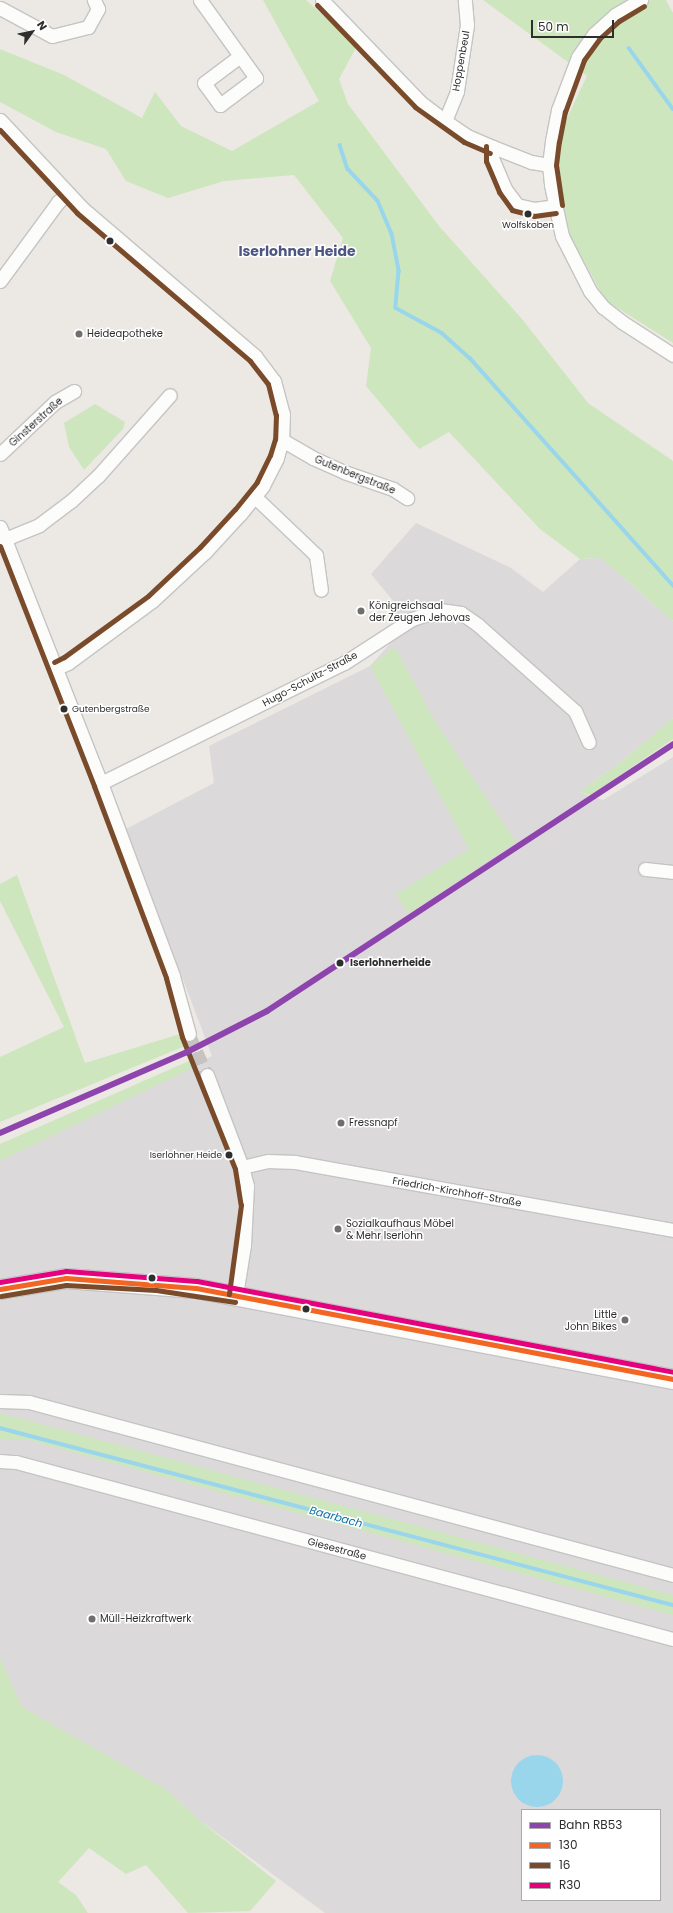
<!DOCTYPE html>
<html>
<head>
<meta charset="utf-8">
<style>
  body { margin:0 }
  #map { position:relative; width:673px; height:1913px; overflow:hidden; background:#ece8e4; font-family:Poppins,sans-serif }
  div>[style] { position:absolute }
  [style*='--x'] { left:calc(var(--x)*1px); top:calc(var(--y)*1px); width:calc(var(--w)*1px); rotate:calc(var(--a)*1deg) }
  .industrial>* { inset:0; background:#dcd9db }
  .green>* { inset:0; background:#cee6be }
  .water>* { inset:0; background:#99d6ec }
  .round { border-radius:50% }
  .stream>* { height:3.5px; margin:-1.75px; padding:0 1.75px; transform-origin:1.75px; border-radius:1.75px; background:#99d6ec }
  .minor-tunnel>* { height:13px; margin-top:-6.5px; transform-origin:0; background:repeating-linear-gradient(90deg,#c6c3c0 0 13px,transparent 0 19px) }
  .roads { filter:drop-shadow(1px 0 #c5c4c5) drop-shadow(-1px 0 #c5c4c5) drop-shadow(0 1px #c5c4c5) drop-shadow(0 -1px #c5c4c5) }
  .minor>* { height:13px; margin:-6.5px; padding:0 6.5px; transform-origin:6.5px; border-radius:6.5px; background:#fcfcfb }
  .secondary>* { height:19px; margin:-9.5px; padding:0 9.5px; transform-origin:9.5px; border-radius:9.5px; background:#fcfcfb }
  .bus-1>* { height:5px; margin:-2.5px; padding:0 2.5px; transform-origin:2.5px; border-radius:2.5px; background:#f26522 }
  .bus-2>* { height:5px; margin:-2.5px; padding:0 2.5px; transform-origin:2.5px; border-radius:2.5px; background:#7a4b2a }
  .bus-3>* { height:5px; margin:-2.5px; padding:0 2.5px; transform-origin:2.5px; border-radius:2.5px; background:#e5007d }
  .rail-1>* { height:6px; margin:-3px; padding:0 3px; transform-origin:3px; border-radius:3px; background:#8e44ad }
  .dots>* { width:11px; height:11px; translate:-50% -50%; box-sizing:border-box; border:2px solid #fff; border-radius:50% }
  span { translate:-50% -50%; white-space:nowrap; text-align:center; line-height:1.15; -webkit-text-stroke:3px #fff; paint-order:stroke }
  .bus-label { font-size:9px; color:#2e2e2e }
  .left { translate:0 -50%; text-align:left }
  .right { translate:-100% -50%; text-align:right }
  .street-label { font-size:10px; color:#2e2e2e }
  .poi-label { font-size:10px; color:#2e2e2e }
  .stop-label { font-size:10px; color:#2e2e2e; font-weight:700 }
  .water-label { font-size:11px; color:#0d6fa3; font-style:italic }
  .district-label { font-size:14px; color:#4d5680; font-weight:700 }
  .legend { position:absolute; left:521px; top:1809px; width:140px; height:92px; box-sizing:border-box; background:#fff; border:1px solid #ababab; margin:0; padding:5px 7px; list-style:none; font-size:12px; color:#2e2e2e }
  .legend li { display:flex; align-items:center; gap:8px; height:20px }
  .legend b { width:20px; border:1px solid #ababab }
  .north { position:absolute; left:12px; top:12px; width:40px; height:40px; -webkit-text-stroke:3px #fff; paint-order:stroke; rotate:57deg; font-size:11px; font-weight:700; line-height:16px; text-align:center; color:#2e2e2e }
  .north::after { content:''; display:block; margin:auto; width:14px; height:18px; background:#2e2e2e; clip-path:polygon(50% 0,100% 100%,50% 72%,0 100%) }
  .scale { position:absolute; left:531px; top:20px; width:83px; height:18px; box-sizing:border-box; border:2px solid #2e2e2e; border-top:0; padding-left:5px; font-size:12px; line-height:14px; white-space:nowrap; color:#2e2e2e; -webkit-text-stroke:3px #fff; paint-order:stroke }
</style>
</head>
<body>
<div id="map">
  <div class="industrial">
    <div style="clip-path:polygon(evenodd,416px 523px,511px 568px,543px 592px,580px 559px,601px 558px,673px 621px,673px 718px,621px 762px,579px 792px,603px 800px,673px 757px,673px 1913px,325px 1913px,198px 1819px,167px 1790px,21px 1707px,0 1658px,0 1160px,212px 1056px,126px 829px,214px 783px,209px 746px,370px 666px,396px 637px,395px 603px,371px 574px,416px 523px,522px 1810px,660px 1810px,660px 1900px,522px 1900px,522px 1810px)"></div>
  </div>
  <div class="green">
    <div style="clip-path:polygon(263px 0,306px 0,357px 46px,339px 79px,348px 104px,439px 226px,522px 319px,588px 403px,673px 461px,673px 621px,601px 558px,580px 559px,540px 529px,449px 432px,419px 449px,366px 386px,371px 348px,330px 281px,343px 238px,294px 175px,224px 181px,168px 198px,126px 181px,106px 149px,56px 132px,0 102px,0 49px,64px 75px,142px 118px,155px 92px,181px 126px,232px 151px,319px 101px)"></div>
    <div style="clip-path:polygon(483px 0,666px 0,673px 13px,673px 343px,605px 300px,568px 232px,553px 148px,587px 76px)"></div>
    <div style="clip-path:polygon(95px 404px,125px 422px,123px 429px,84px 470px,69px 447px,64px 423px)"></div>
    <div style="clip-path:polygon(395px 647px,436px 723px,516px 842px,408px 914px,396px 894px,469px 849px,370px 666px)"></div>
    <div style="clip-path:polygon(673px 718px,673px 739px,591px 795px,579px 792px,621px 762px)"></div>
    <div style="clip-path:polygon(17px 875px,85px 1063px,180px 1034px,185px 1046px,0 1122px,0 1057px,64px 1027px,0 901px,0 884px)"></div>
    <div style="clip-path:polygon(189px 1061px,192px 1068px,0 1161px,0 1144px)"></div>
    <div style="clip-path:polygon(0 1413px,673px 1595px,673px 1615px,24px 1439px,0 1440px)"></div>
    <div style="clip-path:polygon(0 1658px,22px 1707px,167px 1790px,198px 1819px,276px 1881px,250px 1911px,188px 1913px,146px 1865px,126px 1874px,89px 1848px,58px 1882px,76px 1895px,88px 1913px,0 1913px)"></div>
  </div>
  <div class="water">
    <div class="round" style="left:511px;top:1755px;width:52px;height:52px"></div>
  </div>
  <div class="stream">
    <div style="--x:629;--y:48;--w:75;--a:54.2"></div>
    <div style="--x:340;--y:145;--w:25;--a:72"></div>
    <div style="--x:348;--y:169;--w:44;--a:46.8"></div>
    <div style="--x:378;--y:201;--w:36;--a:67"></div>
    <div style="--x:392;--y:234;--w:38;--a:79"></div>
    <div style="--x:399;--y:271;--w:37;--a:95"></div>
    <div style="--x:396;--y:308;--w:52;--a:28.5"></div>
    <div style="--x:442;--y:333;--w:38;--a:42"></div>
    <div style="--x:470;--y:358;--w:305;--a:48.2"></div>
    <div style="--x:0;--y:1428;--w:696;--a:14.74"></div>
  </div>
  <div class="minor-tunnel">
    <div style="--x:189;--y:1034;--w:45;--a:66.3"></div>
  </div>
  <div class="roads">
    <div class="minor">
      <div style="--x:200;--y:0;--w:96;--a:54.3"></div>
      <div style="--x:256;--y:78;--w:45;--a:143.1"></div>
      <div style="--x:220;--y:105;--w:27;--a:-126"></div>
      <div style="--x:204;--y:83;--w:45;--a:-36.9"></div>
      <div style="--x:322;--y:0;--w:141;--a:46.1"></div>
      <div style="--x:420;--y:102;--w:31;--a:37"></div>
      <div style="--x:445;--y:121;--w:27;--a:34"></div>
      <div style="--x:467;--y:136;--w:28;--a:23"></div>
      <div style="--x:493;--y:147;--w:41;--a:21.5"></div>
      <div style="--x:531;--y:162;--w:18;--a:9"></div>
      <div style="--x:641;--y:0;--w:30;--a:150"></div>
      <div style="--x:615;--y:15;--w:28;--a:138"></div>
      <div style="--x:594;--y:34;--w:28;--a:125"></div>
      <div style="--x:578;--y:57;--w:57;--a:110.7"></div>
      <div style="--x:558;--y:110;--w:32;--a:101"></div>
      <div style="--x:552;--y:141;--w:24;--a:97"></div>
      <div style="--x:549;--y:165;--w:20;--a:84"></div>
      <div style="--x:551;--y:185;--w:52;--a:77.8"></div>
      <div style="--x:562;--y:236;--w:62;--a:63"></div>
      <div style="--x:590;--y:291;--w:21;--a:51"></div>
      <div style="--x:603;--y:307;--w:24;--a:38"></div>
      <div style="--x:622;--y:322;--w:61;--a:32.9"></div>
      <div style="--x:0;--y:8;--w:59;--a:28.3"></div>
      <div style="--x:52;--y:36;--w:37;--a:-14"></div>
      <div style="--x:88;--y:27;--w:21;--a:-61"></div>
      <div style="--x:98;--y:9;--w:10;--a:-114"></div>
      <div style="--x:0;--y:120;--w:120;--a:47"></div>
      <div style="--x:82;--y:208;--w:228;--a:40.5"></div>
      <div style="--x:255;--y:356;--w:31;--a:53"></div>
      <div style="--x:274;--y:381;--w:34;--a:75"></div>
      <div style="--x:283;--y:414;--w:26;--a:92"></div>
      <div style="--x:282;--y:440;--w:19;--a:106"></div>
      <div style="--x:277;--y:458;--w:31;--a:117"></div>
      <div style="--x:263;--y:486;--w:36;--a:129"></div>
      <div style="--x:240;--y:514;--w:52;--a:132.6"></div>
      <div style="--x:205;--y:552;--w:72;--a:137.2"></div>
      <div style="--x:152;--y:601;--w:104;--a:143.6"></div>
      <div style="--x:68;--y:663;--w:12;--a:156"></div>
      <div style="--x:445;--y:121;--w:32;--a:-68"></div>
      <div style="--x:457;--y:91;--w:67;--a:-81.4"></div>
      <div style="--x:467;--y:25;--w:25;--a:-95"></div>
      <div style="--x:493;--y:147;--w:11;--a:95"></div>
      <div style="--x:492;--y:158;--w:34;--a:67"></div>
      <div style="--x:505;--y:189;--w:20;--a:53"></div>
      <div style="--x:517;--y:205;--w:17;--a:13"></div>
      <div style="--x:534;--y:209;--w:21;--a:-8"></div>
      <div style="--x:0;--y:281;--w:98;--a:-53.7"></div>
      <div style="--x:58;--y:202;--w:12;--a:-42"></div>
      <div style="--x:282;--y:440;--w:36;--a:30"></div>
      <div style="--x:313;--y:458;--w:34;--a:24"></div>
      <div style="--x:344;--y:472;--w:52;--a:19.1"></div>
      <div style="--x:393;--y:489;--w:17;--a:33"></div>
      <div style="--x:0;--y:454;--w:76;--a:-43.4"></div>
      <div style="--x:55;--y:402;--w:22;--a:-30"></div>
      <div style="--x:255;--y:497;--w:84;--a:43.6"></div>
      <div style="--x:316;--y:555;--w:35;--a:82"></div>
      <div style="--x:0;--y:527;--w:275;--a:68.5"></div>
      <div style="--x:101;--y:783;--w:206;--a:69.5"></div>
      <div style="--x:173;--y:976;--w:60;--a:74.6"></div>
      <div style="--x:5;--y:539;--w:37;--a:-22"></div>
      <div style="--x:39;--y:525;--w:40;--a:-37"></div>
      <div style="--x:71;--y:501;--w:37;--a:-43"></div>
      <div style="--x:98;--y:476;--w:108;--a:-48.4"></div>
      <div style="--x:101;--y:783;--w:271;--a:-26.3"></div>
      <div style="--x:344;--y:663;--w:81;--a:-32.9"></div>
      <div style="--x:412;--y:619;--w:29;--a:-18"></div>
      <div style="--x:440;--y:610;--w:21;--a:8"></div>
      <div style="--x:461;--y:613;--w:21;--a:35"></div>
      <div style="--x:478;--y:625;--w:130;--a:41.6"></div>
      <div style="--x:575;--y:711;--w:34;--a:66"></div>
      <div style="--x:645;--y:869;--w:28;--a:6"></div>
      <div style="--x:207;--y:1075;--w:98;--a:69.2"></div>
      <div style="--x:242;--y:1167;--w:20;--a:75"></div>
      <div style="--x:247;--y:1186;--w:59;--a:92.9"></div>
      <div style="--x:244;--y:1245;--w:51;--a:99.1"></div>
      <div style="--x:242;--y:1167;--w:27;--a:-13"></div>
      <div style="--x:268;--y:1161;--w:27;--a:2"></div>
      <div style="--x:295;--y:1162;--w:384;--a:10.2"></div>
      <div style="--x:0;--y:1401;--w:29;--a:2"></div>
      <div style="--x:29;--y:1402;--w:667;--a:15.04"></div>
      <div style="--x:0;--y:1461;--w:16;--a:4"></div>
      <div style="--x:16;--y:1462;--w:680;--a:15.08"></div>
    </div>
    <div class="secondary">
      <div style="--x:0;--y:1289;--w:67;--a:-9.5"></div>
      <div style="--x:66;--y:1278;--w:130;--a:4.4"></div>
      <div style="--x:196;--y:1288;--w:486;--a:10.8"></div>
    </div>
  </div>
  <div class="bus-1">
    <div style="--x:0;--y:1289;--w:67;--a:-9.5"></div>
    <div style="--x:66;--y:1278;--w:130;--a:4.4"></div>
    <div style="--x:196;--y:1288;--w:486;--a:10.8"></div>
  </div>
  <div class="bus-2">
    <div style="--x:317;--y:5;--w:141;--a:46.1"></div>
    <div style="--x:415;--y:107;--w:60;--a:35.5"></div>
    <div style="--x:464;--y:142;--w:28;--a:23"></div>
    <div style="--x:0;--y:130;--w:113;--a:47.1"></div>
    <div style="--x:77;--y:213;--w:228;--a:40.5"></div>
    <div style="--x:250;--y:361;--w:29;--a:52"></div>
    <div style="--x:268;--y:384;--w:32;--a:76"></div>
    <div style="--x:276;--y:415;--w:24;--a:92"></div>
    <div style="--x:275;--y:439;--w:17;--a:107"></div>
    <div style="--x:270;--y:455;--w:30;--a:116"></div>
    <div style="--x:257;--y:482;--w:35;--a:129"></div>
    <div style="--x:235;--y:509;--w:52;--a:132.6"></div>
    <div style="--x:200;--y:547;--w:71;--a:136.7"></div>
    <div style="--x:148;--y:596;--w:104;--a:144"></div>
    <div style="--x:64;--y:657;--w:11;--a:153"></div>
    <div style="--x:486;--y:146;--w:15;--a:90"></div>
    <div style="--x:486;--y:161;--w:34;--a:67"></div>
    <div style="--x:499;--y:192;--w:22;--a:54"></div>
    <div style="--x:512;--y:210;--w:23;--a:15"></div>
    <div style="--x:534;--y:216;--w:22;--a:-8"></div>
    <div style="--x:562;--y:205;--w:40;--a:-98.5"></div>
    <div style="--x:556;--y:165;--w:23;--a:-83"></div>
    <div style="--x:559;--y:142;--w:31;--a:-79"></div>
    <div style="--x:565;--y:112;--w:55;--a:-69.9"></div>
    <div style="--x:584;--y:60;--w:26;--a:-54"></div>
    <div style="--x:599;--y:39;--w:27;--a:-42"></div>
    <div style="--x:619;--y:21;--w:29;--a:-31"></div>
    <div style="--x:0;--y:546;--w:258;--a:68.6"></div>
    <div style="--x:94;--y:786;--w:205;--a:69.4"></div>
    <div style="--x:166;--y:978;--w:61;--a:74.8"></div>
    <div style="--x:182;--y:1037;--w:142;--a:68.1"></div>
    <div style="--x:235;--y:1169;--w:36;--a:81"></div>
    <div style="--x:241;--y:1205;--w:90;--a:97.7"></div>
    <div style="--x:1;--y:1296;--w:66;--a:-9.6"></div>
    <div style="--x:66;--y:1285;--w:90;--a:3.2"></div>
    <div style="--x:156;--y:1290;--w:80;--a:8.6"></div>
  </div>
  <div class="bus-3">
    <div style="--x:0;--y:1282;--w:67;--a:-9.5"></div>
    <div style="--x:66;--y:1271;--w:131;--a:4.4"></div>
    <div style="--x:197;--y:1281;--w:485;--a:10.8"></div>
  </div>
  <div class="rail-1">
    <div style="--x:0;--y:1133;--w:204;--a:-23.4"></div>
    <div style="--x:187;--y:1052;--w:90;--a:-27.1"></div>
    <div style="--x:267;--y:1011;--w:486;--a:-33.3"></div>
  </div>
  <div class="dots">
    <div style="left:528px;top:214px;background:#2e2e2e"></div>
    <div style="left:110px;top:241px;background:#2e2e2e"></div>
    <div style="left:79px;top:334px;background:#706f6e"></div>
    <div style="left:361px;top:611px;background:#706f6e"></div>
    <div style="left:64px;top:709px;background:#2e2e2e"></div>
    <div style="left:340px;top:963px;background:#2e2e2e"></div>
    <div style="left:341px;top:1123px;background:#706f6e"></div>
    <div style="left:229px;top:1155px;background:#2e2e2e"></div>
    <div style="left:338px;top:1229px;background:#706f6e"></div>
    <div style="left:152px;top:1278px;background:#2e2e2e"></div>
    <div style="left:306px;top:1309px;background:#2e2e2e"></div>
    <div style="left:625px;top:1320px;background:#706f6e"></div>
    <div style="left:92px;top:1619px;background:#706f6e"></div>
  </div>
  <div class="bus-label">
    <span style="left:528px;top:225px">Wolfskoben</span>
    <span class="left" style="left:72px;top:709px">Gutenbergstraße</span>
    <span class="right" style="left:222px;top:1155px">Iserlohner Heide</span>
  </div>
  <div class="street-label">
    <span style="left:461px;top:61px;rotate:-80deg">Hoppenbeul</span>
    <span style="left:36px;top:422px;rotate:-42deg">Ginsterstraße</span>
    <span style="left:355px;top:475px;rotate:22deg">Gutenbergstraße</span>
    <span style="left:310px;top:679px;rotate:-28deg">Hugo-Schultz-Straße</span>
    <span style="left:457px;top:1192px;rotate:10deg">Friedrich-Kirchhoff-Straße</span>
    <span style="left:337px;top:1549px;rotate:15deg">Giesestraße</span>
  </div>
  <div class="poi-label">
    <span class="left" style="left:87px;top:334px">Heideapotheke</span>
    <span class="left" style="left:369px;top:611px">Königreichsaal<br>der Zeugen Jehovas</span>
    <span class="left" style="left:349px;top:1123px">Fressnapf</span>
    <span class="left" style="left:346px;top:1229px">Sozialkaufhaus Möbel<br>&amp; Mehr Iserlohn</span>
    <span class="right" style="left:617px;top:1320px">Little<br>John Bikes</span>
    <span class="left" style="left:100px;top:1619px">Müll-Heizkraftwerk</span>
  </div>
  <div class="stop-label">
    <span class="left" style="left:350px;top:963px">Iserlohnerheide</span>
  </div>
  <div class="water-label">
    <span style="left:336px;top:1517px;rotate:15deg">Baarbach</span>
  </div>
  <div class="district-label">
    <span style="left:297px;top:251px">Iserlohner Heide</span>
  </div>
  <ul class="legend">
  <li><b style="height:5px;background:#8e44ad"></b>Bahn RB53</li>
  <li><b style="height:5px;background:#f26522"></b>130</li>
  <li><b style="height:5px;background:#7a4b2a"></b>16</li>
  <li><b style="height:5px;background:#e5007d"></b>R30</li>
  </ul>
  <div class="north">N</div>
  <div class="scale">50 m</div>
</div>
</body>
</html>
